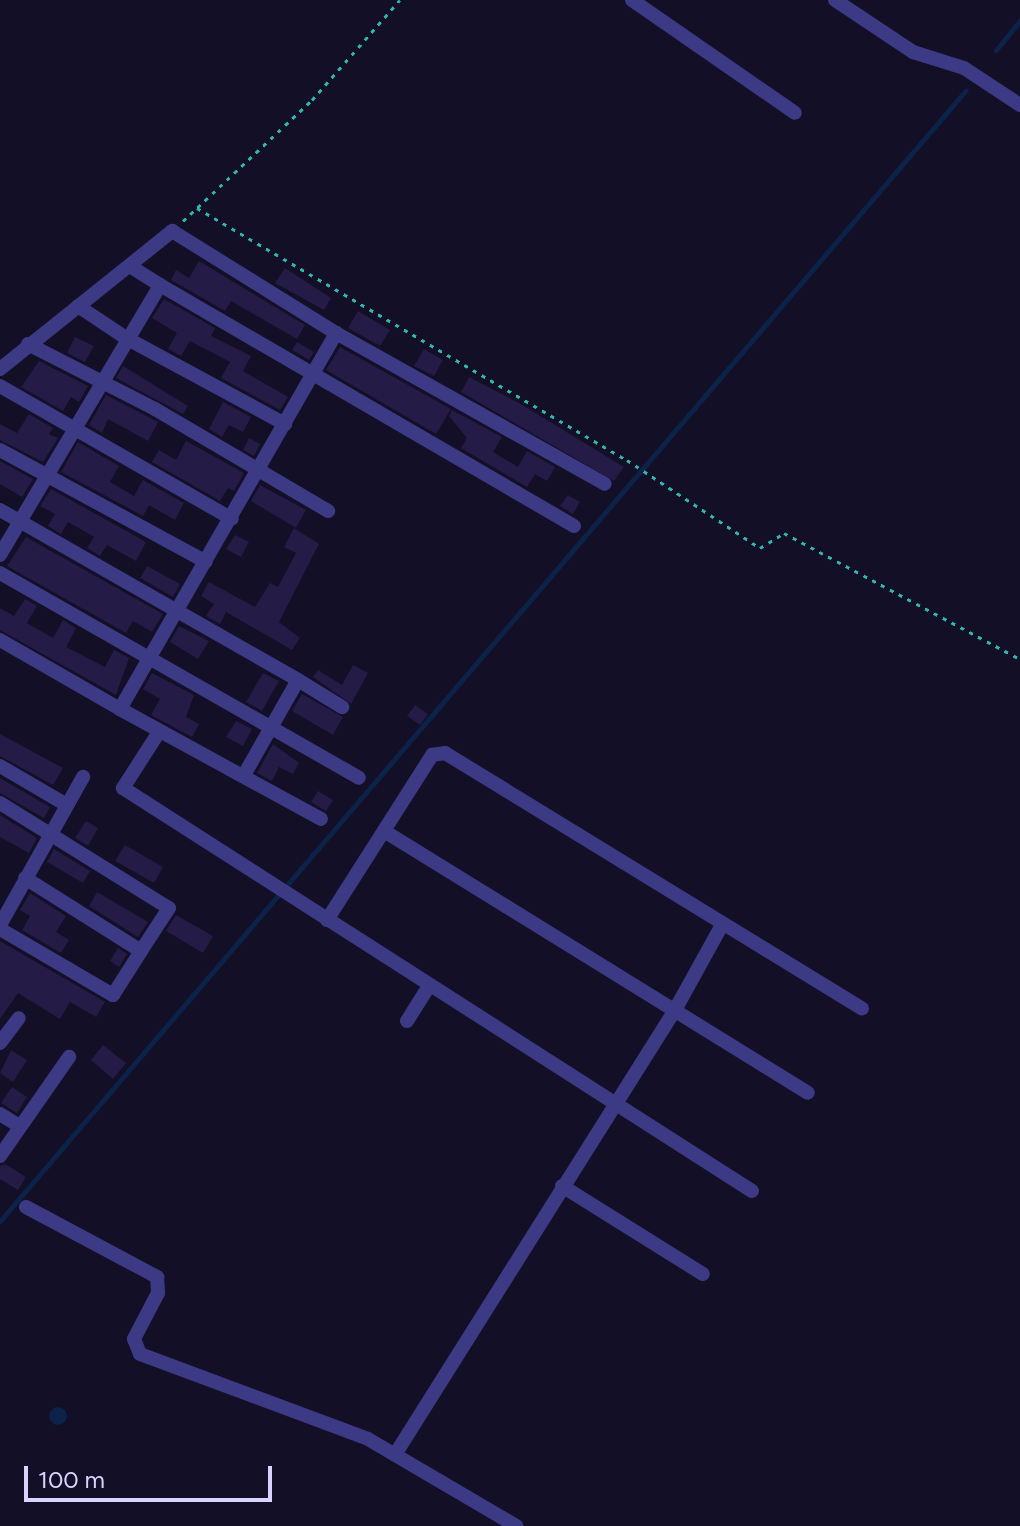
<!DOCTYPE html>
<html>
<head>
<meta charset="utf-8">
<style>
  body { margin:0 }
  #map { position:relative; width:1020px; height:1526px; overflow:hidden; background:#130f26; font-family:Figtree,sans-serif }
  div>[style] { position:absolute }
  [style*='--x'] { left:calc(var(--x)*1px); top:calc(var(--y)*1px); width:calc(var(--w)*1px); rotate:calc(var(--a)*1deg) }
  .water>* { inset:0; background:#0c2248 }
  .round { border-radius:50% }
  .stream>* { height:5px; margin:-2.5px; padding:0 2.5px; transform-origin:2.5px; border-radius:2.5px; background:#0c2248 }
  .building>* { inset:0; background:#241b47 }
  .path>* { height:3px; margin-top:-1.5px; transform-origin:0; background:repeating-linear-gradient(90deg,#2fb8b0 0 4px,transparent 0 10px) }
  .street>* { height:14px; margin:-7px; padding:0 7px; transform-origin:7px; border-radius:7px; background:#3d3a85 }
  span { translate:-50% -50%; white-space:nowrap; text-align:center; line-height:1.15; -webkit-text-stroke:6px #130f26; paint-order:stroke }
  .scale { position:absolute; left:24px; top:1466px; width:248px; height:36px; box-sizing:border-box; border:4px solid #d9d4ff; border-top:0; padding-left:10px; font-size:24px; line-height:28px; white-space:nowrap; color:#d9d4ff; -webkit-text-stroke:6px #130f26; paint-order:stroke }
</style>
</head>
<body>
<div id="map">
  <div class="water">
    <div class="round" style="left:49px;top:1407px;width:18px;height:18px"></div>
  </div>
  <div class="stream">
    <div style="--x:996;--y:50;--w:38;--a:-51"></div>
    <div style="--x:0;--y:1221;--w:1487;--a:-49.5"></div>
  </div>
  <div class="building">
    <div style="clip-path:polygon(199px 261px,305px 325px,297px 339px,231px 301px,225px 311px,171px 280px,176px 270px,189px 278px)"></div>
    <div style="clip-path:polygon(285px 268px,331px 298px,324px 310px,275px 283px)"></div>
    <div style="clip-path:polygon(164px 299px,215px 328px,211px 336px,251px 356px,243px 371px,288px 397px,280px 410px,221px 378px,230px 362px,190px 341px,181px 356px,168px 349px,177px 333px,152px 318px)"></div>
    <div style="clip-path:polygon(358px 311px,390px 330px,380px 346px,348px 328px)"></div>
    <div style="clip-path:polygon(75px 337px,94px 346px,85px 362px,67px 353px)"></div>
    <div style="clip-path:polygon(297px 342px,314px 352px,309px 360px,292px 350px)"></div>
    <div style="clip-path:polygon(340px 347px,451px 409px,436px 434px,326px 370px)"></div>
    <div style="clip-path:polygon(424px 349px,443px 360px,434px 376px,414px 366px)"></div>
    <div style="clip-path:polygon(39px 361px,88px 386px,79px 402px,71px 397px,63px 411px,21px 387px)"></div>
    <div style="clip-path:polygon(123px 366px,188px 406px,183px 414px,116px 378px)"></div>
    <div style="clip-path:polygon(469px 377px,519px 403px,624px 467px,614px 481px,461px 392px)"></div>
    <div style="clip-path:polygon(106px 395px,158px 422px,148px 441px,108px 419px,102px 433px,89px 425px)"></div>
    <div style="clip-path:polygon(223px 402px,251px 417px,243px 432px,229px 425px,222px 437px,209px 429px)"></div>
    <div style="clip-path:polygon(452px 410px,502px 437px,493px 452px,518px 467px,527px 451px,555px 467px,547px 481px,535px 474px,527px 487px,461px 448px,467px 438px,449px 416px)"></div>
    <div style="clip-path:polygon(29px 414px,53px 428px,49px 434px,58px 438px,43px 462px,0 440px,0 424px,17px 433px)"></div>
    <div style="clip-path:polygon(249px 438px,260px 444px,254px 456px,243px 450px)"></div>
    <div style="clip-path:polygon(186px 441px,244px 473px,234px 491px,228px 488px,220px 501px,152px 462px,159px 450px,176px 460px)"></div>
    <div style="clip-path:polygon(78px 442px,119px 466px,110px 482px,134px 496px,143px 480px,184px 503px,175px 520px,149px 505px,143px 516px,61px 472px)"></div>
    <div style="clip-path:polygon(0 461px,33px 479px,22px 497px,0 484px)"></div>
    <div style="clip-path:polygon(260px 485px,306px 510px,296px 528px,251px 501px)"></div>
    <div style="clip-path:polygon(51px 489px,146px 542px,136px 561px,107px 545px,100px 556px,87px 548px,94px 537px,68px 522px,61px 534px,48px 526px,55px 514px,40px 506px)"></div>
    <div style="clip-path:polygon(568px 495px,580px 502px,573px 514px,560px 506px)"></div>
    <div style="clip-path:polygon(294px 528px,319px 544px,279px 622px,300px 638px,292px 650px,226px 612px,220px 624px,206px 616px,214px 604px,201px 596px,209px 582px,255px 607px,270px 583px,278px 587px,296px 553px,284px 547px)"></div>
    <div style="clip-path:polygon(235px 535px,249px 542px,241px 557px,226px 549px)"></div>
    <div style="clip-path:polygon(26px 537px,163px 614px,152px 632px,133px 621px,126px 633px,7px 566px)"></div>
    <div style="clip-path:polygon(147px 566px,180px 584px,173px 597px,140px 578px)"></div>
    <div style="clip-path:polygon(25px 599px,37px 606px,27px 623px,53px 638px,63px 620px,76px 628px,66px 647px,105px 667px,114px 650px,129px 658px,116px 695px,0 630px,0 608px,14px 616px)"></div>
    <div style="clip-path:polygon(179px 626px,209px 641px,198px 659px,170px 642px)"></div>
    <div style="clip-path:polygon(353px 665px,368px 673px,351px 704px,313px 677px,318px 670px,342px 685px)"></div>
    <div style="clip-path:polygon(152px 673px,194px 695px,186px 717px,199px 724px,192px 737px,151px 715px,160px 699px,143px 689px)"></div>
    <div style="clip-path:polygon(263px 673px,279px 681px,262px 711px,246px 702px)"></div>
    <div style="clip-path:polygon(302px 694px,343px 717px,333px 735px,292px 711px)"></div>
    <div style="clip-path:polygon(415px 705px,428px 714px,420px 725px,407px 716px)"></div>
    <div style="clip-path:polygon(236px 721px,252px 729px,243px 746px,226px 737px)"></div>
    <div style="clip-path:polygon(0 734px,63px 768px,53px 785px,0 756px)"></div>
    <div style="clip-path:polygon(273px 744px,299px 763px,293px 774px,279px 767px,272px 781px,257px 773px)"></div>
    <div style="clip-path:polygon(0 778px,50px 807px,44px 818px,0 793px)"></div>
    <div style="clip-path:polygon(318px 791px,333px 800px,326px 811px,311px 802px)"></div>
    <div style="clip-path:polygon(0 815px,37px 838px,29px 853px,0 837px)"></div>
    <div style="clip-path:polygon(86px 821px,98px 828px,88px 846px,75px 838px)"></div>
    <div style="clip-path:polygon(125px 845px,163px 867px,154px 883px,115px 861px)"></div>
    <div style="clip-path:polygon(54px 849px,90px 871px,83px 883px,47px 862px)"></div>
    <div style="clip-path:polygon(97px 892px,148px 922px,138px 937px,89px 906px)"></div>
    <div style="clip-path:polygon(30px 893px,66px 916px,56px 932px,69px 940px,61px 953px,22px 930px,30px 916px,20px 910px)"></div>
    <div style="clip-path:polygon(176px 915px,213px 936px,203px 953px,166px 931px)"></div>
    <div style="clip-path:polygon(0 941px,105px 1002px,96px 1017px,70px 1002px,60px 1019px,18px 993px,0 1019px)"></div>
    <div style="clip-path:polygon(118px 948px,127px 954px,119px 967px,110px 961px)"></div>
    <div style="clip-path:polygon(103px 1045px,126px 1063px,113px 1079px,91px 1060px)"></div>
    <div style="clip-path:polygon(11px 1050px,27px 1060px,13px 1082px,0 1073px)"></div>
    <div style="clip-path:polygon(12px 1087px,27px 1097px,17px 1113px,1px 1103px)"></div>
    <div style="clip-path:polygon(5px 1164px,26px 1177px,18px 1190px,0 1179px,0 1166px)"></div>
  </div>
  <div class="path">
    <div style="--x:197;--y:208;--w:498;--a:30.4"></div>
    <div style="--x:627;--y:460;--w:159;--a:33.5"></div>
    <div style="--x:760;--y:548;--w:28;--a:-32"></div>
    <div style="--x:784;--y:533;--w:268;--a:28.1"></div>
    <div style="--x:183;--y:221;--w:177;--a:-43.2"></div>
    <div style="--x:312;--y:100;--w:133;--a:-48.7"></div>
  </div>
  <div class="street">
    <div style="--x:632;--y:0;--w:198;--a:34.7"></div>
    <div style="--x:835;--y:0;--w:94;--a:33.7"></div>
    <div style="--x:913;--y:52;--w:53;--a:17.4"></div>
    <div style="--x:964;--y:68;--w:67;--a:33.5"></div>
    <div style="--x:160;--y:285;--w:479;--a:30.2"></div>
    <div style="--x:78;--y:306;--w:58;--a:33.7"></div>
    <div style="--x:126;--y:338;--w:181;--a:28.4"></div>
    <div style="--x:28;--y:344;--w:143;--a:27.1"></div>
    <div style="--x:155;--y:409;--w:201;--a:30.5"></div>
    <div style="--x:0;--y:369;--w:221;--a:-38.7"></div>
    <div style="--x:172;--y:231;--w:193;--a:31.9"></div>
    <div style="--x:336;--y:333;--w:308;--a:29.3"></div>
    <div style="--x:0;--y:386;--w:267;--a:29.8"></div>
    <div style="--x:0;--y:450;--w:234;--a:28.5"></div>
    <div style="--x:0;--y:510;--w:343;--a:29.7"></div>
    <div style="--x:298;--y:680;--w:109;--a:119.6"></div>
    <div style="--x:0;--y:555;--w:314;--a:-59.3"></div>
    <div style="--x:160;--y:285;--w:36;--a:-148"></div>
    <div style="--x:0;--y:573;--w:413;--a:29.7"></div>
    <div style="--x:0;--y:640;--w:138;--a:29.9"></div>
    <div style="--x:120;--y:709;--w:434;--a:-60.1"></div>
    <div style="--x:298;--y:680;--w:52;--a:31.5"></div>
    <div style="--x:120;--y:709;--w:229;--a:28.7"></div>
    <div style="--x:159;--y:732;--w:67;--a:122.7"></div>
    <div style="--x:123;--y:788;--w:747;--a:32.65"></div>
    <div style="--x:0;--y:766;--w:75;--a:30.3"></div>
    <div style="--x:0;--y:803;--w:199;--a:31.9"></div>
    <div style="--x:169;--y:908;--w:51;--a:123.1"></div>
    <div style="--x:384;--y:831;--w:498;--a:31.7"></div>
    <div style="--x:327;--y:920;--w:196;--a:-57.5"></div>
    <div style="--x:432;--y:755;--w:13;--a:-9"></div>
    <div style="--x:445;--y:753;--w:489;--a:31.5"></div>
    <div style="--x:0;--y:925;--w:170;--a:-60.7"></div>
    <div style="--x:0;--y:929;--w:131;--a:30.3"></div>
    <div style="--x:113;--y:995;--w:52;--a:-57.5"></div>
    <div style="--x:141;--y:951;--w:137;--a:-147.8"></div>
    <div style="--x:407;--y:1021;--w:41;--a:-57.8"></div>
    <div style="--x:0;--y:1043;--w:31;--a:-53"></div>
    <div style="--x:0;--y:1114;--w:22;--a:32"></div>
    <div style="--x:0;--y:1156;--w:121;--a:-55.1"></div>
    <div style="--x:562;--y:1186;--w:166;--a:32"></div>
    <div style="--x:26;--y:1207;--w:149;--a:28.1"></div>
    <div style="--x:157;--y:1277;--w:16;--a:86"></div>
    <div style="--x:158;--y:1293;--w:52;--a:117.6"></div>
    <div style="--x:134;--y:1339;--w:16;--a:68"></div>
    <div style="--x:140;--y:1354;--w:243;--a:20.4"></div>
    <div style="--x:368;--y:1439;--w:172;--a:30.4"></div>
    <div style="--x:396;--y:1453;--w:524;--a:-57.8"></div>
    <div style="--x:675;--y:1010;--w:97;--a:-61.1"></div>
  </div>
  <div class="scale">100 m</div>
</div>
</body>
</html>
